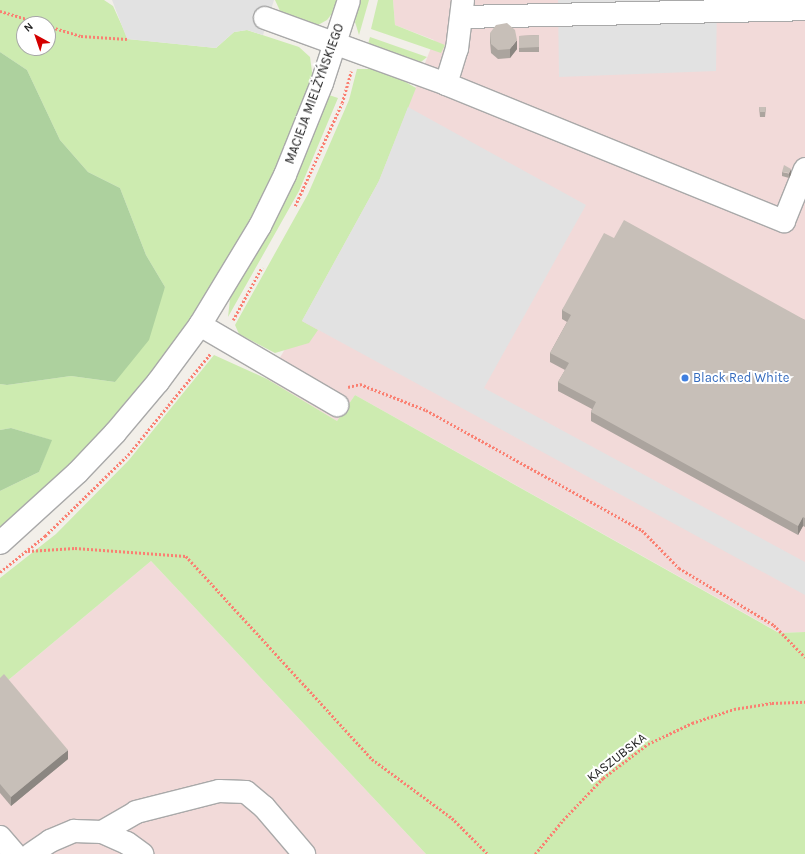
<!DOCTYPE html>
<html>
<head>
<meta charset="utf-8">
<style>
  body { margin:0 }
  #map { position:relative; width:805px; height:854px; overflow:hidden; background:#f2efe9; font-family:Karla,sans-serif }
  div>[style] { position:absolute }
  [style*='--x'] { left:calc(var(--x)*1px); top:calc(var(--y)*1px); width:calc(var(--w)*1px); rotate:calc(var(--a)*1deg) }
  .commercial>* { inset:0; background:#f2dad9 }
  .grass>* { inset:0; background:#cdebb0 }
  .forest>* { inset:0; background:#add19e }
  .parking>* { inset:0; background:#e2e2e2 }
  .path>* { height:2.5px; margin-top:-1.25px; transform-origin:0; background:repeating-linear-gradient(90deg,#fa8072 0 2px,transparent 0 4px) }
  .roads { filter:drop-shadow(1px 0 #a9a9a9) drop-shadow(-1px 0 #a9a9a9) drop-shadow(0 1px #a9a9a9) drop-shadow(0 -1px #a9a9a9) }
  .minor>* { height:22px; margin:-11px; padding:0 11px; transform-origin:11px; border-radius:11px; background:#fff }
  .wall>* { inset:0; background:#aba49e }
  .shaded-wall>* { inset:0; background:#8b8681 }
  .building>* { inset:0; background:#c7bfb8 }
  .dots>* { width:11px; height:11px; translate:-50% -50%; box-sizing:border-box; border:2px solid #fff; border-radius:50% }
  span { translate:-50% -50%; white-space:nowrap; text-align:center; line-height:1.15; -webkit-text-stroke:4px #fff; paint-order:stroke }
  .street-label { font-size:13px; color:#222 }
  .shop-label { font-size:13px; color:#366cbe }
  .left { translate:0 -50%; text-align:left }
  .north { position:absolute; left:16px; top:16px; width:40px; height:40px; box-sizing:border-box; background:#fff; border:1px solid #a7a7a7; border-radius:50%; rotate:320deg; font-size:11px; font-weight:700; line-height:16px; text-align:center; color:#222 }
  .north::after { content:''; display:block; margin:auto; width:14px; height:18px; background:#d40000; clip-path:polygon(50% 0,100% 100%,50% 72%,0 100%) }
</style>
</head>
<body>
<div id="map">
  <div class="commercial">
    <div style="clip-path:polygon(393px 0,805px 0,805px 632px,780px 633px,355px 395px,337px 421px,267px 379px,302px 321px,379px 181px,434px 40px,395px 25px)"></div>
    <div style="clip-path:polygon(151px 561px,426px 854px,0 854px,0 687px)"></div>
  </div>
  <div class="grass">
    <div style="clip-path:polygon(evenodd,0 0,104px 0,113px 6px,128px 39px,216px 48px,234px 32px,247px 30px,299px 47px,310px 57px,313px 79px,283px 155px,251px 220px,197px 309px,174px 343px,126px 403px,75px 460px,0 529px,0 491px,39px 472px,51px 440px,11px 428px,0 430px,0 384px,7px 385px,71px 376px,115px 382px,165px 287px,146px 255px,120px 188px,88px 172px,60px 140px,27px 70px,0 52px,0 0,24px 24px,48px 24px,48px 48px,24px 48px,24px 24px)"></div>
    <div style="clip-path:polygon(275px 0,339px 0,337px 7px,327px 20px,318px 25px,309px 26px,281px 13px)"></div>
    <div style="clip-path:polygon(360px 0,369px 0,359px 35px,355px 22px)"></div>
    <div style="clip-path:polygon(378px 0,393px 0,395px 25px,445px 45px,441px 53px,371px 29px)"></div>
    <div style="clip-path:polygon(370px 37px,427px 57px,421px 62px,368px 44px)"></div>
    <div style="clip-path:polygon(357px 69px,383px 69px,416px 88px,379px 181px,302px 321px,318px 330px,309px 343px,275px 353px,239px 334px,235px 325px,308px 194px,349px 100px)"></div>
    <div style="clip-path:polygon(329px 95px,338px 98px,299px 191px,228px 317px,230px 299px,289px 193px)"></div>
    <div style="clip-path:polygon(214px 355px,267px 379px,337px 421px,355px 395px,779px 633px,805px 632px,805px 854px,426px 854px,151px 561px,0 687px,0 578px,56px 534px,129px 460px)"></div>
  </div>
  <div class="forest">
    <div style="clip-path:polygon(0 52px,27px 70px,60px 140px,88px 172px,120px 188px,146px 255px,165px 287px,149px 340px,115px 382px,71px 376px,7px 385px,0 384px)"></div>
    <div style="clip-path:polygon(11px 428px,52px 440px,39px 472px,0 491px,0 430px)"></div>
  </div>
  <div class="parking">
    <div style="clip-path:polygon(112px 0,274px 0,263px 35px,247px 30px,234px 32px,216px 48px,127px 39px)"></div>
    <div style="clip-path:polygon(558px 0,717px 0,716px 71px,559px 77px)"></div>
    <div style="clip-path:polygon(408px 107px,586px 205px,484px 388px,805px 562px,805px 595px,302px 321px,379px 181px)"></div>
  </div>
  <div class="path">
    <div style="--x:0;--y:11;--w:45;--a:16.8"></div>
    <div style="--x:48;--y:26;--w:34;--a:17"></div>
    <div style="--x:81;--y:36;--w:46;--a:3.7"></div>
    <div style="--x:295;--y:206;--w:113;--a:-65.5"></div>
    <div style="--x:342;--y:103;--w:33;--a:-74"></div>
    <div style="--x:233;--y:320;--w:60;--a:-61.3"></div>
    <div style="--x:348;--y:387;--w:12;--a:-14"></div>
    <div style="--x:360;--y:384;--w:71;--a:21.5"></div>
    <div style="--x:426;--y:410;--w:247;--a:29.1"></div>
    <div style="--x:642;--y:530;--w:53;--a:45.8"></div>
    <div style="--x:679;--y:568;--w:111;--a:31"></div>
    <div style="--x:774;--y:625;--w:45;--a:45.9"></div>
    <div style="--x:28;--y:551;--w:47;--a:-3.7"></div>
    <div style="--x:75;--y:548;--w:111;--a:4.1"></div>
    <div style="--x:186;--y:556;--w:275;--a:47.5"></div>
    <div style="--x:372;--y:759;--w:99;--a:36.4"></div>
    <div style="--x:452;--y:818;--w:51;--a:45"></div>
    <div style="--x:0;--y:572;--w:58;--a:-38.7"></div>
    <div style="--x:45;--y:536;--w:116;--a:-44.3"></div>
    <div style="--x:128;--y:455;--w:130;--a:-50.9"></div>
    <div style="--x:535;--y:854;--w:44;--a:-50.5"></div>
    <div style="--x:563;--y:820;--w:58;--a:-46.4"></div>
    <div style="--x:603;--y:778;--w:56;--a:-37.1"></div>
    <div style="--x:648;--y:744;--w:49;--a:-25.5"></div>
    <div style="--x:692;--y:723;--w:44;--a:-18.4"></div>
    <div style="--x:734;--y:709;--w:38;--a:-9"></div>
    <div style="--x:772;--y:703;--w:33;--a:-2"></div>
  </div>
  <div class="roads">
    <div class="minor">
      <div style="--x:462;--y:17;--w:343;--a:-1.3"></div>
      <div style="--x:265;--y:18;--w:193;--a:20"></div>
      <div style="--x:446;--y:84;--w:365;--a:22.1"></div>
      <div style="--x:784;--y:221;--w:56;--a:-68"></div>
      <div style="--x:446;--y:84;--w:37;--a:-73"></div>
      <div style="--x:457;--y:49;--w:49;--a:-83"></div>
      <div style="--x:200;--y:325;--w:159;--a:30.3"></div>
      <div style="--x:0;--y:543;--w:105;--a:-42.3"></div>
      <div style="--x:78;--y:472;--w:54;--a:-46.5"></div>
      <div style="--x:115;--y:433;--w:67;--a:-49.9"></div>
      <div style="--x:158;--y:382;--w:71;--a:-53.6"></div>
      <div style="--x:200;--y:325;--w:116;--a:-58.8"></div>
      <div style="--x:260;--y:226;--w:57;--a:-63.9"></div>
      <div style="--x:285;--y:175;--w:99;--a:-68.1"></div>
      <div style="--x:322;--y:83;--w:87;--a:-72"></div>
      <div style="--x:102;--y:832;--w:39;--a:-30"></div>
      <div style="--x:136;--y:812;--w:86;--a:-14.2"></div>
      <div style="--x:219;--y:791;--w:27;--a:2"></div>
      <div style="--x:246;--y:792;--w:23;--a:40"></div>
      <div style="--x:264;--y:807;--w:62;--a:49.6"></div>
      <div style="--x:0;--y:837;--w:23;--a:49"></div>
      <div style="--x:31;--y:854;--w:23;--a:-34"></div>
      <div style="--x:50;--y:841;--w:26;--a:-23"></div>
      <div style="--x:74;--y:831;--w:28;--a:2"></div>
      <div style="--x:102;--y:832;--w:27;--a:24"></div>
      <div style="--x:127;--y:843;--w:19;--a:36"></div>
    </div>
  </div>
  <div class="wall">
    <div style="clip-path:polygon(490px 33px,517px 49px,510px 58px,498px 59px,491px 53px,490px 42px)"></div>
    <div style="clip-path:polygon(539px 35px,539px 52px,519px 52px,519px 36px)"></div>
    <div style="clip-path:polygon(759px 107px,766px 107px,765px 117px,760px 117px)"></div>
    <div style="clip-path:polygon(782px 172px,791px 174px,789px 178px,782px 176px)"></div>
    <div style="clip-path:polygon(614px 238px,805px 320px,805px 527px,803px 526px,798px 535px,591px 421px,591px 412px,592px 409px,558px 391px,558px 382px,565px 370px,550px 362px,550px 353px,567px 322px,562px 319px,562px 310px)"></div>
    <div style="clip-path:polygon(0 678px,68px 759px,11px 806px,0 793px)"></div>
  </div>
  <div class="shaded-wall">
    <div style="clip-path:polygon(517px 40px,517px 49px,510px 58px,510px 49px)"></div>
    <div style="clip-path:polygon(791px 169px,791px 174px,789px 178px,789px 173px)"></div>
    <div style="clip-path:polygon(803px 517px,803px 526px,798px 535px,798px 526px)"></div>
    <div style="clip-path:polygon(68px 750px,68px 759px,11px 806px,11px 797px)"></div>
  </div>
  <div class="building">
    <div style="clip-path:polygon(507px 23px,515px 30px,517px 40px,510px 49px,498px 50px,491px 44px,490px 33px,496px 25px)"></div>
    <div style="clip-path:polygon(539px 35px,539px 47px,519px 48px,519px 36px)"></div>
    <div style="clip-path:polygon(759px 107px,766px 107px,765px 112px,760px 112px)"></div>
    <div style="clip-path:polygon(784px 165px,791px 169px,789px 173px,782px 172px)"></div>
    <div style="clip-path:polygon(624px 220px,805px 320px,805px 518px,803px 517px,798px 526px,591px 412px,596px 402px,558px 382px,569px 363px,550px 353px,571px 315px,562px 310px,604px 233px,614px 238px)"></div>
    <div style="clip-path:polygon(4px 674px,68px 750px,11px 797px,0 784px,0 678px)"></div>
  </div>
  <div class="dots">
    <div style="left:685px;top:378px;background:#3f7fe0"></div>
  </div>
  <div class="street-label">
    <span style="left:315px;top:94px;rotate:-70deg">MACIEJA MIELŻYŃSKIEGO</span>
    <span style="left:617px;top:758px;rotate:-38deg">KASZUBSKA</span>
  </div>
  <div class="shop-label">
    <span class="left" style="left:693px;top:378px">Black Red White</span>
  </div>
  <div class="north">N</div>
</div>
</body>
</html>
